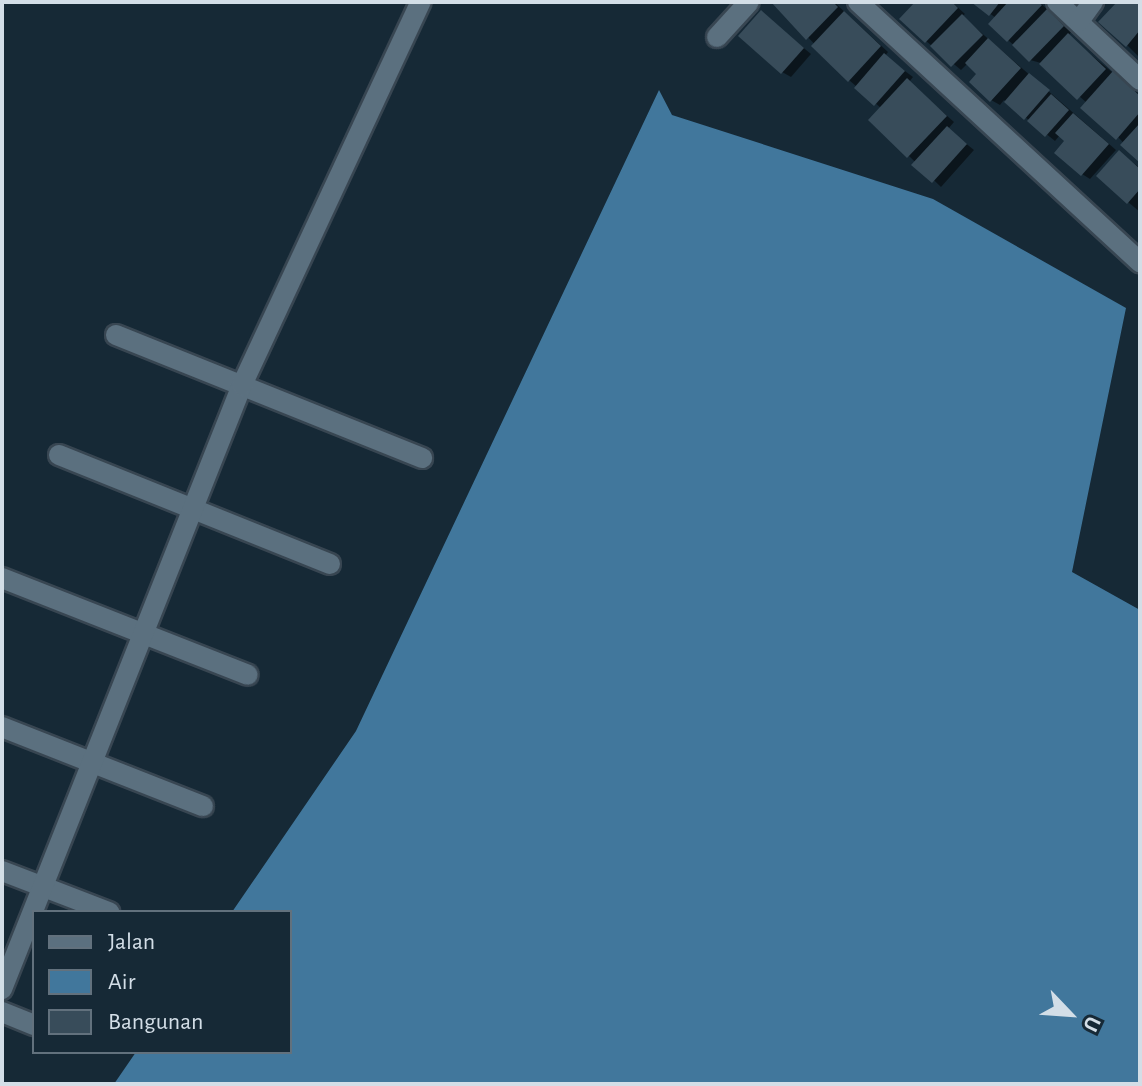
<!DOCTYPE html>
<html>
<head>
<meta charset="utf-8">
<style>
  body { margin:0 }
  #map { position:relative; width:1142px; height:1086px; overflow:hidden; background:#162936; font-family:"Alegreya Sans",sans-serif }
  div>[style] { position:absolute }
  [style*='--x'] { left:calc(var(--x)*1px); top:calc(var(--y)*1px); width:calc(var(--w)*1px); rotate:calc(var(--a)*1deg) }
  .water>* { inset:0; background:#41779c }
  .shadow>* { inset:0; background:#0007 }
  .building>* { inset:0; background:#384c5a }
  .roads { filter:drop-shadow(2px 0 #384652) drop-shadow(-2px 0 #384652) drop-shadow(0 2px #384652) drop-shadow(0 -2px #384652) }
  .minor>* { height:20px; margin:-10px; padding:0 10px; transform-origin:10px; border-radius:10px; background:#5b707f }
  span { translate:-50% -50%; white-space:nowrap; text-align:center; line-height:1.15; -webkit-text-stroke:7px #162936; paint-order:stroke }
  .frame { position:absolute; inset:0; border:4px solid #d3dee7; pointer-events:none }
  .legend { position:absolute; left:32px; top:910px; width:260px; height:144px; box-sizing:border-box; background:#162936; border:2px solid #62717d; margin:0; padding:10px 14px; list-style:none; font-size:24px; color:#d3dee7 }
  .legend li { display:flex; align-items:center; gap:16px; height:40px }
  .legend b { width:40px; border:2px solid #62717d }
  .north { position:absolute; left:1030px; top:974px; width:80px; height:80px; -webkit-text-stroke:6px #162936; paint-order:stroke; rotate:115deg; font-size:22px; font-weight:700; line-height:32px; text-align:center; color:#d3dee7 }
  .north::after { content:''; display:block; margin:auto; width:28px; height:36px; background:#d3dee7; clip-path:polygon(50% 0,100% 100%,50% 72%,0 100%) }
</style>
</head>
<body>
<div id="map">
  <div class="water">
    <div style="clip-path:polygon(659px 90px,672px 115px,933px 199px,1126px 308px,1072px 572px,1140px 610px,1140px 1084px,114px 1084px,136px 1052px,290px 1052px,290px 912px,232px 912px,356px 731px)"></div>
  </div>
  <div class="shadow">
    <div style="clip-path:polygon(774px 2px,834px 2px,888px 52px,885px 56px,913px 77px,909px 82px,954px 122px,948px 129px,974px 150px,941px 187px,909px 156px,882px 109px,849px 80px)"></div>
    <div style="clip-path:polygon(918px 2px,952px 2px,965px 14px,962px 16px,1116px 150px,1090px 179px,1082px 174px,1067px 141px,1060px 135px,1055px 141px,1004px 100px,1000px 105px,991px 100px,979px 74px,968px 63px,961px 70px,926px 41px)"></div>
    <div style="clip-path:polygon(974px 2px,1039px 2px,1072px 31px,1068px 36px,1140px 95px,1140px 161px,1087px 103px,1041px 63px,1030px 60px,1008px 40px,996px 18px)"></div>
    <div style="clip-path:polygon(1119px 2px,1140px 2px,1140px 58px,1127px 45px)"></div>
    <div style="clip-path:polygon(761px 13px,811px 54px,791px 77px,782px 72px)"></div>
    <div style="clip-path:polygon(1120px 153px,1140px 168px,1140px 212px,1128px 202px)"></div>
  </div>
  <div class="building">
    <div style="clip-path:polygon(771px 2px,833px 2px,838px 7px,806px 40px)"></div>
    <div style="clip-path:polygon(915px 2px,952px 2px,958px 8px,925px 43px,899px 19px)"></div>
    <div style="clip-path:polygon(971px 2px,1000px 2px,989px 16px)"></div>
    <div style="clip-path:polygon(1008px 2px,1038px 2px,1042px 5px,1007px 42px,988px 24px)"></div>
    <div style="clip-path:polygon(1117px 2px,1140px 2px,1140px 30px,1126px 47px,1098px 22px)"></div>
    <div style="clip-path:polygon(1047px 9px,1064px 26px,1029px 62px,1012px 45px)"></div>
    <div style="clip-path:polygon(761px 10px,804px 48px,781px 74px,738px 36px)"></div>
    <div style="clip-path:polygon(844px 11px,881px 46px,848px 82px,811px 46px)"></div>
    <div style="clip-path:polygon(962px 14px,983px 35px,951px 67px,930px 46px)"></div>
    <div style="clip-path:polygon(1068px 33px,1106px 69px,1077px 100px,1039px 64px)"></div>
    <div style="clip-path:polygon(988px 38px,1021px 68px,990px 102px,969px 82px,976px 74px,965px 63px)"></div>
    <div style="clip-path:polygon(884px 53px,905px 71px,874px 106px,854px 88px)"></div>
    <div style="clip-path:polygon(1113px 71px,1140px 96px,1140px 112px,1116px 140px,1080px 108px)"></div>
    <div style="clip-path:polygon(1029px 73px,1050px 90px,1024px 120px,1004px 102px)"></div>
    <div style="clip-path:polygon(907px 78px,947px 116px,907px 158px,868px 120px)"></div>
    <div style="clip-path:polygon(1051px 94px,1069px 110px,1045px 137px,1027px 121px)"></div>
    <div style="clip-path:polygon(1073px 113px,1109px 144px,1081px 176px,1054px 153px,1064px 141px,1055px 133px)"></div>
    <div style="clip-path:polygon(1140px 123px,1140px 163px,1120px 145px)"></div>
    <div style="clip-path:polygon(947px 126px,967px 144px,932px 183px,911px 165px)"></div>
    <div style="clip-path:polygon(1119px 150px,1140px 169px,1140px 189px,1127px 204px,1096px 176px)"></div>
  </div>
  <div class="roads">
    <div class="minor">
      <div style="--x:858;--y:2;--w:384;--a:42.7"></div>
      <div style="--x:1057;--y:2;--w:114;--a:43.2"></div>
      <div style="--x:1079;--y:21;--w:24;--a:-54"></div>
      <div style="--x:717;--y:37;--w:47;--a:-47.6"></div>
      <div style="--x:116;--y:335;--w:330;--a:21.9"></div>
      <div style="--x:59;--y:455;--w:292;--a:21.9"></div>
      <div style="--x:2;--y:578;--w:264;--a:21.5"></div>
      <div style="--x:2;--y:727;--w:216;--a:21.5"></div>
      <div style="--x:2;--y:871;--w:115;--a:21"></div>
      <div style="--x:2;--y:989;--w:650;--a:-68.33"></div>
      <div style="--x:242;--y:385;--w:423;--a:-65"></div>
      <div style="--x:2;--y:1012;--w:35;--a:22"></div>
    </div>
  </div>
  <div class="frame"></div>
  <ul class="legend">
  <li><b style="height:10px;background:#5b707f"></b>Jalan</li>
  <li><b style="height:22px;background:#41779c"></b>Air</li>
  <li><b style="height:22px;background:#384c5a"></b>Bangunan</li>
  </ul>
  <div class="north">U</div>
</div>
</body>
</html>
